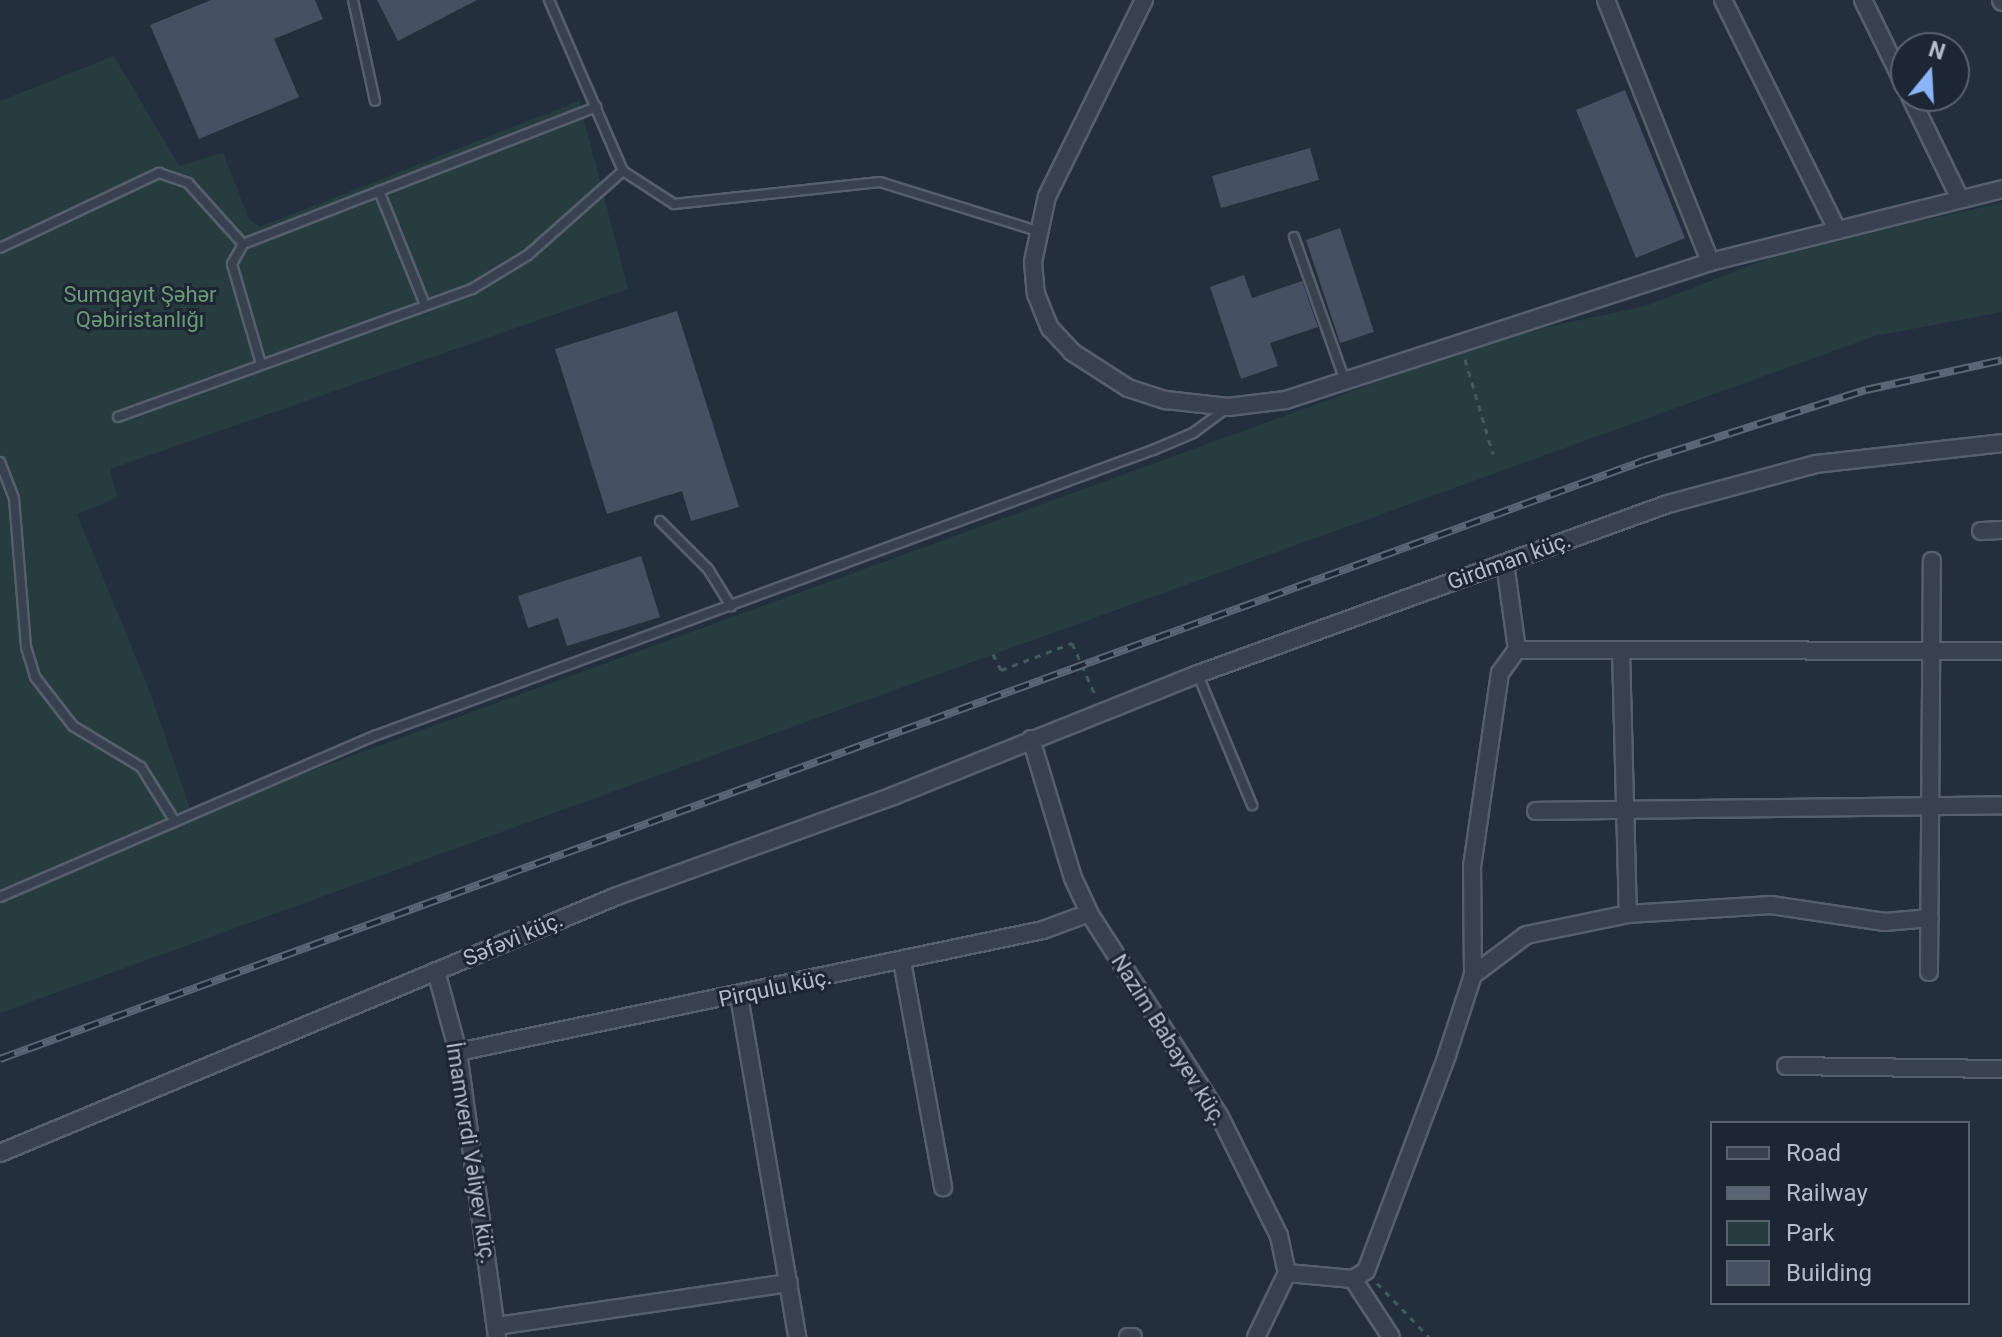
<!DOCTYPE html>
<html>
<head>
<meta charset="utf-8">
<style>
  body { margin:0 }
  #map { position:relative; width:2002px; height:1337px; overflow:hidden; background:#242f3e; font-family:Roboto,sans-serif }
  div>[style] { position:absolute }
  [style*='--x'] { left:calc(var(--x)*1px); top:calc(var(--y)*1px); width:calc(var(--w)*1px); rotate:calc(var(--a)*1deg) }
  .green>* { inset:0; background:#263c3f }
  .building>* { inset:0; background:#455162 }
  .path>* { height:3px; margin-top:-1.5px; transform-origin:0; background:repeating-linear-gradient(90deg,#44595c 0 6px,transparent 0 12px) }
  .roads { filter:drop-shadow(2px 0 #565f6c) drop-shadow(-2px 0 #565f6c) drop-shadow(0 2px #565f6c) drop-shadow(0 -2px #565f6c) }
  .lane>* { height:8px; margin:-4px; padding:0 4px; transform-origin:4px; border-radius:4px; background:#38414e }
  .street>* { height:16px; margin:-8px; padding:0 8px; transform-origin:8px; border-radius:8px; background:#38414e }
  .rail>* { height:8px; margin-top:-4px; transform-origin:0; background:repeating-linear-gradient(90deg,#1d2633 0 15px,#5a6575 0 30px); box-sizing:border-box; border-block:2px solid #5a6575 }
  span { translate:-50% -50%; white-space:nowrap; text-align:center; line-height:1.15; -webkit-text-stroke:6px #1d2633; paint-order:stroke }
  .park-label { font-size:22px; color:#6b9a76 }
  .street-label { font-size:22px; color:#b4bcc9 }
  .legend { position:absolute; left:1710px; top:1121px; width:260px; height:184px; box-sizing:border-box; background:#1d2633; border:2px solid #59626f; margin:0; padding:10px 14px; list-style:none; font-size:24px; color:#b4bcc9 }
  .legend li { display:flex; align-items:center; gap:16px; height:40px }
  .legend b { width:40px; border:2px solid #59626f }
  .north { position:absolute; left:1890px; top:32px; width:80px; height:80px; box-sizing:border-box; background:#1d2633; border:2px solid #59626f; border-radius:50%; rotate:18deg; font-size:22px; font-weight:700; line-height:32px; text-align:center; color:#b4bcc9 }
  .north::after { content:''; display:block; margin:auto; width:28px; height:36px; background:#8ab4f8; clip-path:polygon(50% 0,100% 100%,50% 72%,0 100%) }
</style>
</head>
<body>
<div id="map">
  <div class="green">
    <div style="clip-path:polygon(114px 56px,179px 166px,223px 153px,249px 219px,260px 227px,579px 101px,628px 289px,110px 469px,117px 498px,77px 514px,149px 690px,192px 814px,1501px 337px,1646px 306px,1790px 250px,2002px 203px,2002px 312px,1875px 336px,0 1013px,0 101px)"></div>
  </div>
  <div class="building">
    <div style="clip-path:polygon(211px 0,315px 0,323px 19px,274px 39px,299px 97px,199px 139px,150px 25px)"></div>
    <div style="clip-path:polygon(377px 0,477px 0,398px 41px)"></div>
    <div style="clip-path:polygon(1625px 90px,1685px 238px,1636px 258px,1576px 110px)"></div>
    <div style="clip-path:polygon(1310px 148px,1319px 180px,1221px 208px,1212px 176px)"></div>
    <div style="clip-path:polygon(1340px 228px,1374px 332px,1340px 343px,1306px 240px)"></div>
    <div style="clip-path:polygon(1244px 275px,1252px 298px,1302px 281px,1318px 327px,1270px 343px,1278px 366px,1241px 379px,1210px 287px)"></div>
    <div style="clip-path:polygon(677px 311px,739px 507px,691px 521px,682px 491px,607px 514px,555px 349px)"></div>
    <div style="clip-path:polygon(641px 556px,660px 617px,567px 646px,558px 618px,528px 628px,518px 596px)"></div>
  </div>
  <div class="path">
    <div style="--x:1465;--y:359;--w:99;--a:73.6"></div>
    <div style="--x:993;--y:654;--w:18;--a:63"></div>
    <div style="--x:1001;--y:670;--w:76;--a:-20.8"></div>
    <div style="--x:1072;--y:643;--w:59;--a:66"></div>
    <div style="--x:1377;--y:1283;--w:75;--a:46.1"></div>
  </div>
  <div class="roads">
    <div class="lane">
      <div style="--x:353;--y:0;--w:103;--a:77.7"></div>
      <div style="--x:549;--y:0;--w:186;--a:66.6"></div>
      <div style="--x:623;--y:171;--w:61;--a:32.9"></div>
      <div style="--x:674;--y:204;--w:207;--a:-6.1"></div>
      <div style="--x:880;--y:182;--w:164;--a:17.3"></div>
      <div style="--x:379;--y:191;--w:123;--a:68"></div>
      <div style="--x:1294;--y:237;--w:153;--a:70.5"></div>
      <div style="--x:0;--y:248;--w:176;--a:-25.3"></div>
      <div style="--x:159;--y:173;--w:31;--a:19"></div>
      <div style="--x:188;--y:183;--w:82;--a:48"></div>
      <div style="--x:261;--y:364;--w:104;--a:-106.2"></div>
      <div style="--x:232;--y:264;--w:23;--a:-61"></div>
      <div style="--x:243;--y:244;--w:379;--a:-21.2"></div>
      <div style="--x:118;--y:417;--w:376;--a:-19.9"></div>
      <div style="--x:472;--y:289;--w:66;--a:-31.3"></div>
      <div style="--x:528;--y:255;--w:127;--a:-41.5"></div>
      <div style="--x:0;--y:462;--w:39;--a:69"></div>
      <div style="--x:14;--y:498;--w:149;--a:85.4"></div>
      <div style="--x:26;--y:647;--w:31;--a:73"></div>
      <div style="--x:35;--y:677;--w:62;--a:52.2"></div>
      <div style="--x:73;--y:726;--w:79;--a:31.1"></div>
      <div style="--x:141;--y:767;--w:62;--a:58.1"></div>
      <div style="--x:660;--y:521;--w:68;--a:45"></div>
      <div style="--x:708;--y:569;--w:44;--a:58.1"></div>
      <div style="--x:1198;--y:675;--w:141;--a:67.4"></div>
      <div style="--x:0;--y:897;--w:410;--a:-23.3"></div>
      <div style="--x:377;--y:735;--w:827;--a:-20.17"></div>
      <div style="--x:1153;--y:450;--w:43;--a:-23"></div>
      <div style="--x:1193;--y:433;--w:42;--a:-36.3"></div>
    </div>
    <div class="street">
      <div style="--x:1144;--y:0;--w:219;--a:116.3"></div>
      <div style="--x:1047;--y:196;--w:67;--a:102"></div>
      <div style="--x:1033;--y:262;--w:32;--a:85"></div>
      <div style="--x:1036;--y:294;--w:37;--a:68"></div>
      <div style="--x:1050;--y:328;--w:33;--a:47"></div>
      <div style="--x:1072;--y:352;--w:67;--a:32.7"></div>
      <div style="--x:1128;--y:388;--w:40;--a:18"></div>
      <div style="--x:1166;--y:400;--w:62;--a:6.4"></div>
      <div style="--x:1228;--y:407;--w:58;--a:-6.9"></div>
      <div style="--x:1286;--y:400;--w:446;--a:-18"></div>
      <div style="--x:1710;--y:262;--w:301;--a:-14"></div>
      <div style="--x:1606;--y:0;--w:282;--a:68.3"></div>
      <div style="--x:1723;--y:0;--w:257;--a:63.6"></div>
      <div style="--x:1863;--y:0;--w:98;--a:64"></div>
      <div style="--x:2001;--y:0;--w:2;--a:63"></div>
      <div style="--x:1910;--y:96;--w:114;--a:64.1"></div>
      <div style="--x:1981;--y:531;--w:21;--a:-3"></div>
      <div style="--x:1505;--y:563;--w:88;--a:82.1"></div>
      <div style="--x:1621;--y:651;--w:263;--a:88.5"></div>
      <div style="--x:1031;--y:739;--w:145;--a:73.2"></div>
      <div style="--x:1073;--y:878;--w:38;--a:65"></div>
      <div style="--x:1089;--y:913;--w:242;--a:57.3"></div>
      <div style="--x:1220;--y:1117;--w:133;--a:63.6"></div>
      <div style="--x:1279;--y:1236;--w:38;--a:78"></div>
      <div style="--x:1287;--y:1273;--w:71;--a:115.8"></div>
      <div style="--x:1536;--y:811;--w:466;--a:-0.7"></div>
      <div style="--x:902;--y:961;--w:230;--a:79.7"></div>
      <div style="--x:436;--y:971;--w:84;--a:74.8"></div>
      <div style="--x:458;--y:1052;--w:288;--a:82.2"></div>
      <div style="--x:1929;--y:972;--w:411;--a:-89.6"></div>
      <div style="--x:1473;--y:975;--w:66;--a:-37"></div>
      <div style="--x:1526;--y:935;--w:104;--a:-11.6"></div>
      <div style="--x:1628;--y:914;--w:143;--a:-3.6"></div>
      <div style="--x:1771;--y:905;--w:115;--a:8.5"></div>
      <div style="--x:1885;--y:922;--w:45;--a:-5.1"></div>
      <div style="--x:739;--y:996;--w:346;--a:80.3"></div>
      <div style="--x:458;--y:1052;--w:598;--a:-11.78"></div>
      <div style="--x:1043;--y:930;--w:49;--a:-20.3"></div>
      <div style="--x:1786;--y:1066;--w:216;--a:0.8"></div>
      <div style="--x:0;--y:1153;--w:668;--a:-22.61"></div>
      <div style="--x:617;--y:896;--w:294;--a:-19.9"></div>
      <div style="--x:893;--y:796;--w:328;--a:-21.8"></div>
      <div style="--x:1198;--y:674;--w:500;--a:-19.9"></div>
      <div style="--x:1668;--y:504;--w:153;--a:-15.1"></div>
      <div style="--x:1816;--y:464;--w:187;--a:-6.4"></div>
      <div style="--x:1287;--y:1273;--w:66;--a:5.2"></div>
      <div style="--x:1353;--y:1279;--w:15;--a:-32"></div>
      <div style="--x:1366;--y:1271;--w:231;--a:-69.4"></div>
      <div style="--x:1447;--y:1055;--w:84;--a:-72"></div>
      <div style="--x:1473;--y:975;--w:108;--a:-90.5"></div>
      <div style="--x:1472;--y:867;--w:196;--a:-81.8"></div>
      <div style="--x:1500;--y:673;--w:29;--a:-54"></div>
      <div style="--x:1517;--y:650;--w:485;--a:0.1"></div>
      <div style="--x:1353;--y:1279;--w:69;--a:56.8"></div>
      <div style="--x:497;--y:1326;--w:295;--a:-8.4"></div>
      <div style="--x:1128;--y:1337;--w:5;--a:0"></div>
    </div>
  </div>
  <div class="rail">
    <div style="--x:0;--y:1059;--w:1748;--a:-20"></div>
    <div style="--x:1643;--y:461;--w:234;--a:-17.7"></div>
    <div style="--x:1866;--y:390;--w:139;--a:-12.4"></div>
  </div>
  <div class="park-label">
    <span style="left:140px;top:307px">Sumqayıt Şəhər<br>Qəbiristanlığı</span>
  </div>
  <div class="street-label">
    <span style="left:1509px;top:561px;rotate:-20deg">Girdman küç.</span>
    <span style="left:513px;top:939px;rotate:-23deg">Səfəvi küç.</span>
    <span style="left:775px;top:988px;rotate:-12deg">Pirqulu küç.</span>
    <span style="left:1169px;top:1040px;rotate:58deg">Nazim Babayev küç.</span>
    <span style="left:471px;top:1153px;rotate:81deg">İmamverdi Vəliyev küç.</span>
  </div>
  <ul class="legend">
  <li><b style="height:10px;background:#38414e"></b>Road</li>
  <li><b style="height:10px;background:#5a6575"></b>Railway</li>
  <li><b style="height:22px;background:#263c3f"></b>Park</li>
  <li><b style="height:22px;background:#455162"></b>Building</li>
  </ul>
  <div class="north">N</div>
</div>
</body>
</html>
